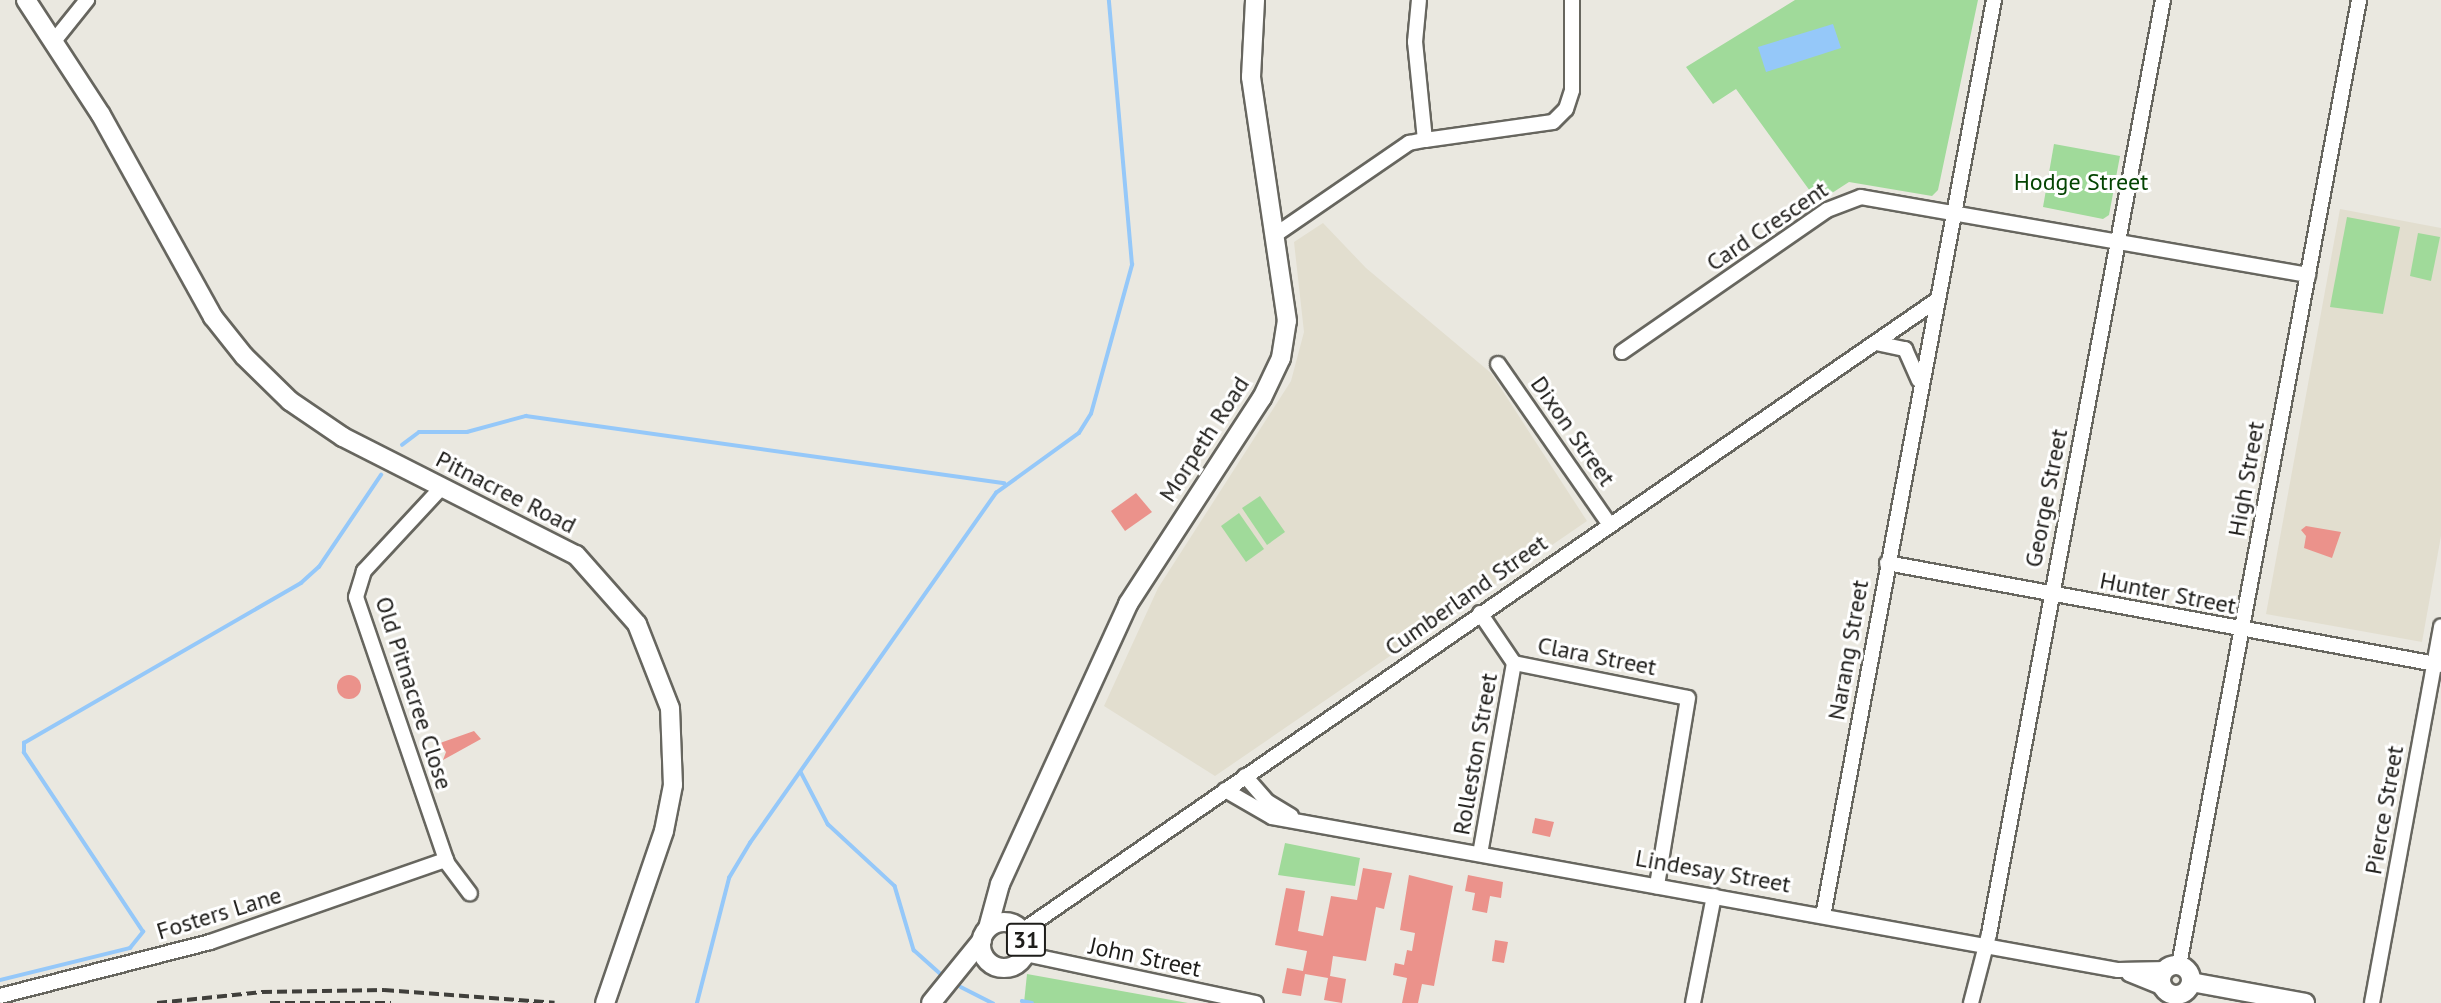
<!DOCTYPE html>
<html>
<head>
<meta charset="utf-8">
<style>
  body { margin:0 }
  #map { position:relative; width:2441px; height:1003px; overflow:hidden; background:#eae8e0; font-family:"PT Sans",sans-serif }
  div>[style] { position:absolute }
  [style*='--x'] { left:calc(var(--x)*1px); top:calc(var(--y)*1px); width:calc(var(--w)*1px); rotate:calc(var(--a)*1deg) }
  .built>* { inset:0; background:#e2decf }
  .green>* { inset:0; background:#a0da9a }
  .water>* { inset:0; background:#95c8f9 }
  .stream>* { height:3.5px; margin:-1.75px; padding:0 1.75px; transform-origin:1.75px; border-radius:1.75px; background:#95c8f9 }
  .building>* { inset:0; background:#eb928b }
  .round { border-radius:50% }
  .roads { filter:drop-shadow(2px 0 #67665f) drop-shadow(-2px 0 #67665f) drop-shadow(0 2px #67665f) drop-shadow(0 -2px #67665f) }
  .minor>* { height:14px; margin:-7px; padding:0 7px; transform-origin:7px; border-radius:7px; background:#fff }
  .major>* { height:18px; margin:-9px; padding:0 9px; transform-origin:9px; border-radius:9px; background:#fff }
  .major>.ring { margin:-9px; padding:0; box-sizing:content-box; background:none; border:18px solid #fff; border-radius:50% }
  .rail>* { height:3.5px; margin-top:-1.75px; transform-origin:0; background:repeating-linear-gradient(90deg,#403f3b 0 10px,transparent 0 15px) }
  span { translate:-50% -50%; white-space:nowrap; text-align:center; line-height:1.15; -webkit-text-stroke:6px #fff; paint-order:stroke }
  .shield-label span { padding:2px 5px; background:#fff; border:2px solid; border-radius:5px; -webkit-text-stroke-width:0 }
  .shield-label { font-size:23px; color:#1e1d1a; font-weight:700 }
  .park-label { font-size:24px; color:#044402 }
  .street-label { font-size:24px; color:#1e1d1a }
</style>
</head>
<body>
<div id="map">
  <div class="built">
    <div style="clip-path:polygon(2340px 209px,2441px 228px,2441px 536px,2422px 642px,2266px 614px)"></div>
    <div style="clip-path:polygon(1323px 223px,1366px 268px,1491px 373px,1587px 521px,1215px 776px,1104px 706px,1158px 588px,1291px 381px,1304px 332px,1294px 242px)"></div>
  </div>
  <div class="green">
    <div style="clip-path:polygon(1795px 0,1978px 0,1938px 190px,1932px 196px,1849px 182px,1818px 202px,1736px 89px,1713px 104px,1686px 67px)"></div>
    <div style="clip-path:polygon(2054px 144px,2120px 156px,2109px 215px,2103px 219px,2043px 207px)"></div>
    <div style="clip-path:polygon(2347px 217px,2400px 227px,2383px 314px,2330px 307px)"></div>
    <div style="clip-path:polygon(2418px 233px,2440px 237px,2431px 281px,2410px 276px)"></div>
    <div style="clip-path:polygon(1260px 496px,1285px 532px,1267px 545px,1242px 508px)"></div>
    <div style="clip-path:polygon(1239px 513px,1264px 549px,1246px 562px,1221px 526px)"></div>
    <div style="clip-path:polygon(1285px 843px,1360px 858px,1355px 886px,1278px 875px)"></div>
    <div style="clip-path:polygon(1027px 974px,1188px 1003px,1024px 1003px)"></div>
  </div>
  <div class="water">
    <div style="clip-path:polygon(1833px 24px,1841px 48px,1766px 72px,1758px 47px)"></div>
  </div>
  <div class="stream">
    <div style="--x:402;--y:445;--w:21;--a:-37"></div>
    <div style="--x:419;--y:432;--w:48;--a:0"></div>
    <div style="--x:467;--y:432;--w:61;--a:-15.2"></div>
    <div style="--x:526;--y:416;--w:483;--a:8"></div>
    <div style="--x:801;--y:772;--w:59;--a:62.6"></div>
    <div style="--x:828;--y:824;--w:91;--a:42.8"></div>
    <div style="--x:895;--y:886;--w:67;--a:73.5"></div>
    <div style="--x:914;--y:950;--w:36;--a:42"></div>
    <div style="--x:0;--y:980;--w:134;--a:-13.8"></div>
    <div style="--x:130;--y:948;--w:21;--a:-51"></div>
    <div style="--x:143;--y:932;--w:215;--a:-123.6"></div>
    <div style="--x:24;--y:753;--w:10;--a:-90"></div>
    <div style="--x:24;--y:743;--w:320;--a:-30"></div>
    <div style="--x:301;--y:583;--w:24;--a:-42"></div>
    <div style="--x:319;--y:567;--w:111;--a:-56"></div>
    <div style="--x:961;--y:987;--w:36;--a:27"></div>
    <div style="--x:1022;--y:1001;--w:10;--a:11"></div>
    <div style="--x:697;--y:1003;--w:129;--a:-75.6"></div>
    <div style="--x:729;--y:878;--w:41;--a:-59"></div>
    <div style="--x:750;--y:843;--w:428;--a:-54.9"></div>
    <div style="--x:996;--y:493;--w:102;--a:-35.9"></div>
    <div style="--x:1079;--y:433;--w:22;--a:-58"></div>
    <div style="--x:1091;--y:414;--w:155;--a:-74.6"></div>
    <div style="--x:1132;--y:265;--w:266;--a:-95"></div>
  </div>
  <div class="building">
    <div style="clip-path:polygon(1136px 493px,1152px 512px,1125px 531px,1111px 511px)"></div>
    <div style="clip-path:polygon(2306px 526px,2341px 532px,2332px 558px,2304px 548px,2306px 536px,2301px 530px)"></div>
    <div class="round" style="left:337px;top:675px;width:24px;height:24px"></div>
    <div style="clip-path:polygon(474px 731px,481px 739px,443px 760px,446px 752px,440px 743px)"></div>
    <div style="clip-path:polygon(1535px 818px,1554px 822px,1550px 837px,1532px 833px)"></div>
    <div style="clip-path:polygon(1363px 868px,1392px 873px,1384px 909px,1376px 907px,1366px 961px,1333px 956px,1330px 976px,1346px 979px,1342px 1003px,1324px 1000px,1328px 978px,1305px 974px,1301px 996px,1282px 993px,1287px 968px,1303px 971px,1307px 951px,1275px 945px,1286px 888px,1305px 891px,1298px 931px,1323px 936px,1331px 896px,1357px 900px)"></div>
    <div style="clip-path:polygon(1409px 875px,1453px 886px,1434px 986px,1422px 984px,1418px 1003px,1402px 1003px,1407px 978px,1393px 975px,1395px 963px,1404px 965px,1407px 950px,1412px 951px,1415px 933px,1400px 930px)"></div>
    <div style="clip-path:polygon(1468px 875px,1503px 882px,1501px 898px,1490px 896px,1487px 913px,1472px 910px,1475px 893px,1465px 891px)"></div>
    <div style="clip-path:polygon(1495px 940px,1508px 942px,1504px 963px,1492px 961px)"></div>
  </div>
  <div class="roads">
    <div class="minor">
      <div style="--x:54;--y:41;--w:53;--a:-51.2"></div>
      <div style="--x:1425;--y:140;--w:129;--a:-8"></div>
      <div style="--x:1553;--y:122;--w:18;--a:-45"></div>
      <div style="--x:1566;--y:109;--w:20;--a:-72"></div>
      <div style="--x:1572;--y:90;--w:90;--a:-90"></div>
      <div style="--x:1275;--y:235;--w:163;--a:-34.5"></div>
      <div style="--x:1409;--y:143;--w:16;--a:-11"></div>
      <div style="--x:1425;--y:140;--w:99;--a:-95.8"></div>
      <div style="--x:1415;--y:42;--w:42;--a:-84.6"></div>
      <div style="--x:1876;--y:343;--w:30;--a:12"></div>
      <div style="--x:1905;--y:349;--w:34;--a:66"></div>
      <div style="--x:1622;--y:352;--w:249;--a:-34.7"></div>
      <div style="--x:1827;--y:210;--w:36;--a:-21"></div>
      <div style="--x:1861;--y:197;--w:454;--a:9.9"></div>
      <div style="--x:1498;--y:364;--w:195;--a:55.2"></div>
      <div style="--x:442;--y:487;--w:115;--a:132.9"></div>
      <div style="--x:364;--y:571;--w:27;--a:107"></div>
      <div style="--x:356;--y:597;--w:281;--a:71.1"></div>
      <div style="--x:447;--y:863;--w:38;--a:53"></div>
      <div style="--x:1887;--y:563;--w:563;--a:10.43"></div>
      <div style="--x:1480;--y:613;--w:60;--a:55.8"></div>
      <div style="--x:1514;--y:663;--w:177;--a:11.4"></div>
      <div style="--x:1688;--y:698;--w:191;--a:99.4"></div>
      <div style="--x:1245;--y:776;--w:35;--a:49"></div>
      <div style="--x:1268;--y:802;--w:27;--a:31"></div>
      <div style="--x:1225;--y:790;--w:54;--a:29.9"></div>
      <div style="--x:1272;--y:817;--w:860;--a:10.25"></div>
      <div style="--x:2118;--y:970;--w:49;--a:-1.2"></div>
      <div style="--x:1480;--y:854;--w:194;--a:-79.9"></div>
      <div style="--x:1823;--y:916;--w:932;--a:-79.43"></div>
      <div style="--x:1022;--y:931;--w:1111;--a:-34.59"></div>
      <div style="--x:1025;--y:954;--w:236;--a:12"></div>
      <div style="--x:2179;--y:965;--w:982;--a:-79.43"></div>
      <div style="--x:2129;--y:974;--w:38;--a:22"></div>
      <div style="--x:0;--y:996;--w:217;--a:-14.4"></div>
      <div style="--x:210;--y:942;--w:250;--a:-19.2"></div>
      <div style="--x:1693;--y:1003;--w:109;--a:-78.9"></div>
      <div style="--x:1971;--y:1003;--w:71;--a:-75.4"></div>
      <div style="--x:1989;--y:934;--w:950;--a:-79.45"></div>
      <div style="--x:2372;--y:1003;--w:383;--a:-79.6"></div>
    </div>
    <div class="major">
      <div style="--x:26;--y:0;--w:137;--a:56.9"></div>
      <div style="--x:101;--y:115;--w:231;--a:61"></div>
      <div style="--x:213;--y:317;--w:50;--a:51.5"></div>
      <div style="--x:244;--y:356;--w:64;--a:44.4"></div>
      <div style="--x:290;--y:401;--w:64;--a:34.2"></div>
      <div style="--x:343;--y:437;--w:261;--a:26.9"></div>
      <div style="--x:576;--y:555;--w:92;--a:48.5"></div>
      <div style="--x:637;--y:624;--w:90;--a:68.6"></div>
      <div style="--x:670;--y:708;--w:77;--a:87.8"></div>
      <div style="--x:673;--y:785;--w:47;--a:101.1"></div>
      <div style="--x:664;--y:831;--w:182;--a:108.9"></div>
      <div class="ring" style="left:981px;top:922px;width:28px;height:28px"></div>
      <div style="--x:988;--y:928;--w:46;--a:-74.7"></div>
      <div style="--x:1000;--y:884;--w:308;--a:-65.4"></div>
      <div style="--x:1128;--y:604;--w:246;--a:-57"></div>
      <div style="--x:1262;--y:398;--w:44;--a:-64.6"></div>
      <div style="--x:1281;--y:358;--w:37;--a:-81"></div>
      <div style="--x:1287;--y:321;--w:247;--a:-98.4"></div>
      <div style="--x:1251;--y:77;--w:77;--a:-87"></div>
      <div class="ring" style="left:2161px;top:965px;width:12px;height:12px"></div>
      <div style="--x:2191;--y:982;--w:116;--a:10.4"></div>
      <div style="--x:931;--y:1003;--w:81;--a:-51"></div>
    </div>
  </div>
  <div class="rail">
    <div style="--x:157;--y:1003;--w:106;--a:-6"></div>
    <div style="--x:262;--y:992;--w:122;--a:-0.9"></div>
    <div style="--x:384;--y:990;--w:171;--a:4.3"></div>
    <div style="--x:270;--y:1003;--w:121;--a:0"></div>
  </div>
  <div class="shield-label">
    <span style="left:1026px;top:940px">31</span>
  </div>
  <div class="park-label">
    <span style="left:2081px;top:182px">Hodge Street</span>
  </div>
  <div class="street-label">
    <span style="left:1767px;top:226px;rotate:-34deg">Card Crescent</span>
    <span style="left:1573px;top:431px;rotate:55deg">Dixon Street</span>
    <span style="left:1204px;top:439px;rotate:-57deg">Morpeth Road</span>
    <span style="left:2246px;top:479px;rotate:-80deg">High Street</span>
    <span style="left:506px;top:492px;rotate:27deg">Pitnacree Road</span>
    <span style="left:2046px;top:498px;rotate:-79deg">George Street</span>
    <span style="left:2168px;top:593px;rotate:11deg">Hunter Street</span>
    <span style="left:1466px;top:595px;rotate:-35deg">Cumberland Street</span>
    <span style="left:1848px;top:650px;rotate:-80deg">Narang Street</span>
    <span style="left:1597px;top:656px;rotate:11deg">Clara Street</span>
    <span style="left:414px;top:693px;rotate:72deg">Old Pitnacree Close</span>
    <span style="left:1475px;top:754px;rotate:-80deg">Rolleston Street</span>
    <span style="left:2384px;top:810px;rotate:-80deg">Pierce Street</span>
    <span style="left:1713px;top:871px;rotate:10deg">Lindesay Street</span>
    <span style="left:219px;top:913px;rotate:-17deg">Fosters Lane</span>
    <span style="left:1145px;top:957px;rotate:12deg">John Street</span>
  </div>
</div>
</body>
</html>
